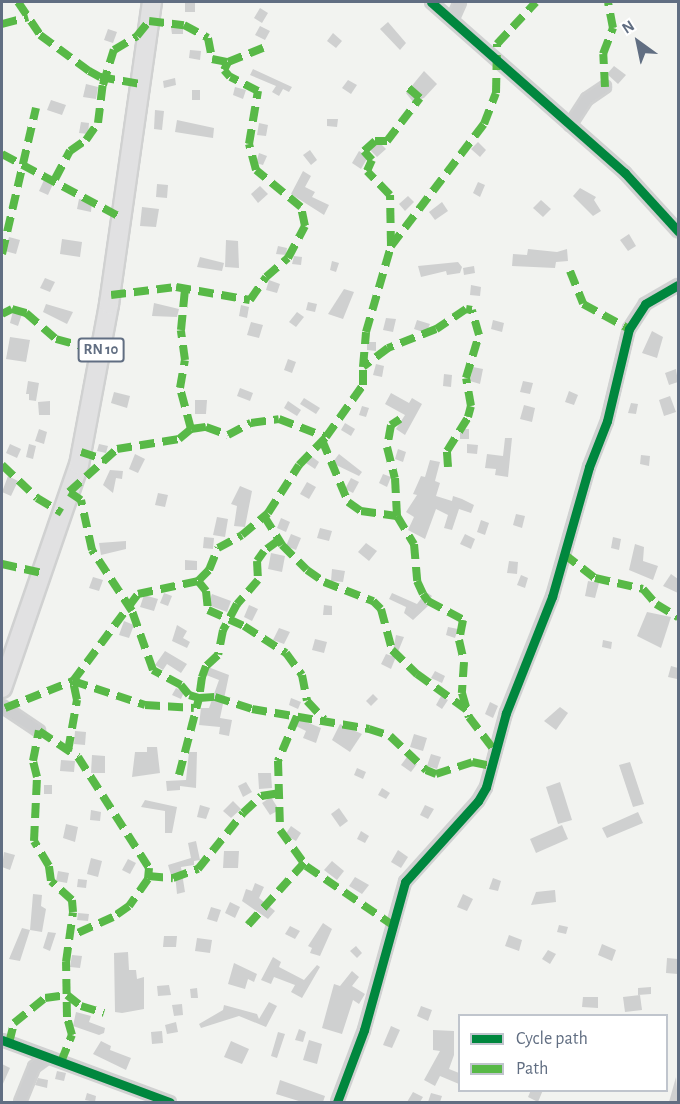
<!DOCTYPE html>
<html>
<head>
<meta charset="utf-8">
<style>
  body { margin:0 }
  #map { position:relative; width:680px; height:1104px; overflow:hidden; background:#f2f3f0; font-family:"Alegreya Sans",sans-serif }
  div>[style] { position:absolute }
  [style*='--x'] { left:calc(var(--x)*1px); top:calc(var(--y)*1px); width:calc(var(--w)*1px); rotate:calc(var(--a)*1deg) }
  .building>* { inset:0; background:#cfd0d0 }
  .roads { filter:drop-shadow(2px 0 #d0d1d1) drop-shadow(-2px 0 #d0d1d1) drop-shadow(0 2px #d0d1d1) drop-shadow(0 -2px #d0d1d1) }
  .street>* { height:10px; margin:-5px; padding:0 5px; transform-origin:5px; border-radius:5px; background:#cecfd0 }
  .primary>* { height:18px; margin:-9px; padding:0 9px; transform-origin:9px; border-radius:9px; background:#e1e1e2 }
  .quiet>* { height:8px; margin-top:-4px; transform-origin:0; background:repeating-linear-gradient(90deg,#58b947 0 15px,transparent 0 23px) }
  .cycleway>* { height:9px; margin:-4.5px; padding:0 4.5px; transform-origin:4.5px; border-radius:4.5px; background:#00873e }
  span { translate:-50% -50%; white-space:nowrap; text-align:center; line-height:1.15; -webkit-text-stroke:6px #fff; paint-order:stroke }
  .shield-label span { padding:2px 4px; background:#fff; border:2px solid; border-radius:4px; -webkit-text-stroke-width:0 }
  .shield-label { font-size:15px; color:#616e82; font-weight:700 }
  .frame { position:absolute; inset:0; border:3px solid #616e82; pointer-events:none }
  .legend { position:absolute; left:458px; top:1014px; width:210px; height:78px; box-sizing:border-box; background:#fff; border:2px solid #c0c5cd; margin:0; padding:8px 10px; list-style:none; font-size:18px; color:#616e82 }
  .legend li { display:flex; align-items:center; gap:12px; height:30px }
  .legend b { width:30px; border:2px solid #c0c5cd }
  .north { position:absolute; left:608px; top:12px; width:60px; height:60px; -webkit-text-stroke:4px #fff; paint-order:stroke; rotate:327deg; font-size:16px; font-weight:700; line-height:24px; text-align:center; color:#616e82 }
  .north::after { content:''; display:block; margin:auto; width:21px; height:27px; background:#616e82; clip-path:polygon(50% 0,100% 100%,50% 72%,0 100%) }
</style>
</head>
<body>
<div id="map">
  <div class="building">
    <div style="clip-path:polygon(185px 2px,195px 2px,195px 12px,185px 12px)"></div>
    <div style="clip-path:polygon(260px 8px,268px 13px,262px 23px,254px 18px)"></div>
    <div style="clip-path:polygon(388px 22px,406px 43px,400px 50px,380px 29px)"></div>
    <div style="clip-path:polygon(183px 26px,183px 34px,172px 34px,171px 27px)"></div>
    <div style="clip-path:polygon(260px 26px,270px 31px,265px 40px,255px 35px)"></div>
    <div style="clip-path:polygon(108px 29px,117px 32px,113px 43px,104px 40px)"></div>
    <div style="clip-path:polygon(333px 33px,342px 41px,336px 48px,327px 41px)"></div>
    <div style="clip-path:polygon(190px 50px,201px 51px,200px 60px,189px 58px)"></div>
    <div style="clip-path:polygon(614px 66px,626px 75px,618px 84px,607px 74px)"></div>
    <div style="clip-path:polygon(253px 69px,292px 87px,289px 92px,283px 89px,279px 96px,272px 92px,276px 86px,250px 75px)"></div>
    <div style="clip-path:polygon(424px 71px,437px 84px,424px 98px,413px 102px,406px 93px)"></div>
    <div style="clip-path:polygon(175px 78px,176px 85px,164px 88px,163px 81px)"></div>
    <div style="clip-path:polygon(348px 80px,357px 85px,351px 94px,342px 88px)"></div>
    <div style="clip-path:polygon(86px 84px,98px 87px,96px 99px,83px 97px)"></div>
    <div style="clip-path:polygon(235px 87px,246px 90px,243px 99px,233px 95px)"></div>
    <div style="clip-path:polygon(192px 90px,200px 90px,200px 100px,192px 100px)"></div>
    <div style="clip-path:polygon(51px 100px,66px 105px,62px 115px,47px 110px)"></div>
    <div style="clip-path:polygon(155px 110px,164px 111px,162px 130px,154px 129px)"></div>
    <div style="clip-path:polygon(327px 119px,338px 119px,337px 127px,327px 126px)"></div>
    <div style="clip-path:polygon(177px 120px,214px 128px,213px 138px,175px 132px)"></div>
    <div style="clip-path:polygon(81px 122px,89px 123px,88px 134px,79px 133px)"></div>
    <div style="clip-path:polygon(259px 123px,268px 125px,266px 136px,257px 135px)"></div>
    <div style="clip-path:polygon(379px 142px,386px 149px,377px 157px,370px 150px)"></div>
    <div style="clip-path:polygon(478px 142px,486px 150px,480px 157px,471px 149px)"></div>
    <div style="clip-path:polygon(310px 150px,317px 160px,311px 165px,303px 155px)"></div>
    <div style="clip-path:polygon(359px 151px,368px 157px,361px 169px,352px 163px)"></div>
    <div style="clip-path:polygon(259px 153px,267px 156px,263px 165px,256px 163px)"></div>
    <div style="clip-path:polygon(303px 171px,311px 176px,305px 187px,315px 192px,312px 197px,329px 205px,324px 215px,291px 194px)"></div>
    <div style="clip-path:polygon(44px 180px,53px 184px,48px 195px,39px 191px)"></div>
    <div style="clip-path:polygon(478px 182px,485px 185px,480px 197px,473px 193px)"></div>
    <div style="clip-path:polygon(157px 184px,168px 185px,167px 198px,156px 197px)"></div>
    <div style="clip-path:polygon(260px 186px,268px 194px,258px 203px,251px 194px)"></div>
    <div style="clip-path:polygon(580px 188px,596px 197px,594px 200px,601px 211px,593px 216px,573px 196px)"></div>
    <div style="clip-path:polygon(408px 196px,414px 202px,405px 211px,399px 204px)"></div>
    <div style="clip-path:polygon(79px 199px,92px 201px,91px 212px,77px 209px)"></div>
    <div style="clip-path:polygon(541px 200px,551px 209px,543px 217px,533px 208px)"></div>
    <div style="clip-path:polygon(442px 202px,448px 211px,435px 220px,429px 212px)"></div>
    <div style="clip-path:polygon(142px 207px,159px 209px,156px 227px,140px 226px)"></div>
    <div style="clip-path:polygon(629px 234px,636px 246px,628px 251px,620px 240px)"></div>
    <div style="clip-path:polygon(9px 237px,20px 240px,16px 254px,5px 251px)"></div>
    <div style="clip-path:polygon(62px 239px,82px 242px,80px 257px,60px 254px)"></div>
    <div style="clip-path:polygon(226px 240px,238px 241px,239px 268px,225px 267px)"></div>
    <div style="clip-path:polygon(278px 246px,287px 248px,286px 255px,276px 254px)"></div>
    <div style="clip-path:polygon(528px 249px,557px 252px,567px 249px,568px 261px,556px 262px,555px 268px,512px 266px,513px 254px,527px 255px)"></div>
    <div style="clip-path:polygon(294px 256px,302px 257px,301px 265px,292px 264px)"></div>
    <div style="clip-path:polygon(200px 257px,224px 263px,222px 271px,197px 267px)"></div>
    <div style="clip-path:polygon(332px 261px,339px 263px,336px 272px,330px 270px)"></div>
    <div style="clip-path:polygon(458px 262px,462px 267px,460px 273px,447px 275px,446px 271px,421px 277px,418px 266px)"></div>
    <div style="clip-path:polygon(474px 266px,475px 273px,464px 275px,463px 268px)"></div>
    <div style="clip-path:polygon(45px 278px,55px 282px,50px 292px,40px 288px)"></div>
    <div style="clip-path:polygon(269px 280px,280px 284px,277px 293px,266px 290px)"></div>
    <div style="clip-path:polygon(471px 285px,481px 287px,480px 296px,470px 295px)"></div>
    <div style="clip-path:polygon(344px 289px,354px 292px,343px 319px,328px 314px)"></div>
    <div style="clip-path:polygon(308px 302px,317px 304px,315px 312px,306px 310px)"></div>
    <div style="clip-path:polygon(154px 303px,179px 309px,177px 317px,152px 316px)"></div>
    <div style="clip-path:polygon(46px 304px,73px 312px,67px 324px,43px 312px)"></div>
    <div style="clip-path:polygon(241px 305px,249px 307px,247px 318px,239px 316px)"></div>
    <div style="clip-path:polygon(13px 311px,22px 314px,18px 326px,10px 323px)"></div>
    <div style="clip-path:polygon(297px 312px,304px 317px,296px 327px,289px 322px)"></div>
    <div style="clip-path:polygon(386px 318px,396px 319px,393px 332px,383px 330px)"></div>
    <div style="clip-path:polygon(417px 320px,430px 324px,426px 333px,414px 329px)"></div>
    <div style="clip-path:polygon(493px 320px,504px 323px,502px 332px,491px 329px)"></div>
    <div style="clip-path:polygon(251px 322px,263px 325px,259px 338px,247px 335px)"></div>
    <div style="clip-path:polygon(652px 331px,663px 337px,657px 358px,642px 353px)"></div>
    <div style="clip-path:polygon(10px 337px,30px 340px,26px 362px,6px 359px)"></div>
    <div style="clip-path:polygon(367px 342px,376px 342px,376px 351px,367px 350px)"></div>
    <div style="clip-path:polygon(288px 359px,296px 362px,292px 373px,284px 370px)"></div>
    <div style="clip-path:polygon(376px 364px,384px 366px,382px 377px,373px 375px)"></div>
    <div style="clip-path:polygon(473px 367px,483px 369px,480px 384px,470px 381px)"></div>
    <div style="clip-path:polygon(676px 369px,678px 382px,669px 385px,665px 373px)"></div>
    <div style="clip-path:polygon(444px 374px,452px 375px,451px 387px,443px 386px)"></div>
    <div style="clip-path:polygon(28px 381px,39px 383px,36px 401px,29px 400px,29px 394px,26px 394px)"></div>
    <div style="clip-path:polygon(523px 381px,533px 383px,530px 394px,520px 392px)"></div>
    <div style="clip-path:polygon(240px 388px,253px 393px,250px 401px,237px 396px)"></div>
    <div style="clip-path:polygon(569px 391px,578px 395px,574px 405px,565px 402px)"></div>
    <div style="clip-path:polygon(114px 392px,130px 396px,127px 408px,111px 403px)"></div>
    <div style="clip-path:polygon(391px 393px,409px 403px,412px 398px,422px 404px,405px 435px,396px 429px,405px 415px,385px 404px)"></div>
    <div style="clip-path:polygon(670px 396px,676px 412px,664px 416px,659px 400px)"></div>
    <div style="clip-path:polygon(304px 398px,320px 408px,316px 414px,300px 404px)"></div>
    <div style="clip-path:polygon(195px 400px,207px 400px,206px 414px,195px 414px)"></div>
    <div style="clip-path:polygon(50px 401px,50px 415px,39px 415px,38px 402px)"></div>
    <div style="clip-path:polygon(288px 401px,301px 410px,297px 416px,284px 408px)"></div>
    <div style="clip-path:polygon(631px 403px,638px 404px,636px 414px,628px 413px)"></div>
    <div style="clip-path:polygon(524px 405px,535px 408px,532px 422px,520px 419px)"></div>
    <div style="clip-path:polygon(362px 406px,369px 408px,366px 417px,359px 415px)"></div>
    <div style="clip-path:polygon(345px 423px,355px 429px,351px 436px,341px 430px)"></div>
    <div style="clip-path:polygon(39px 429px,47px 432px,44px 444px,35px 441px)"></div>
    <div style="clip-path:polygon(460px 429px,469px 429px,469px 439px,460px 439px)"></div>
    <div style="clip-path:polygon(505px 438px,512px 438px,508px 477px,495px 475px,496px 469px,485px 468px,487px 454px,503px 456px)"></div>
    <div style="clip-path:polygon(10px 444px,21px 449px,17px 458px,6px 453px)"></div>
    <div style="clip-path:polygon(29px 444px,36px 446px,33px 459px,26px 457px)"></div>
    <div style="clip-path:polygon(99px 444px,108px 446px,106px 453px,97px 451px)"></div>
    <div style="clip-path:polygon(467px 444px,478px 445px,477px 454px,467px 453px)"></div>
    <div style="clip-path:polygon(398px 449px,406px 452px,403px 462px,395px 459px)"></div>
    <div style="clip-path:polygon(135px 454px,145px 459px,138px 473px,129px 469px)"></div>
    <div style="clip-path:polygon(339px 454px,362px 472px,359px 476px,332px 463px)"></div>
    <div style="clip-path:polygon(641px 455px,650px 456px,649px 466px,640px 464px)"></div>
    <div style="clip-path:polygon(311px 456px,319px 462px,315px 469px,306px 463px)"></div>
    <div style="clip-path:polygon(430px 460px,440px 462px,435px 481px,440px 483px,436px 496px,452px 501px,453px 496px,462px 499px,474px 505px,471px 513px,459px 509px,452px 530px,444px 528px,448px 515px,436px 509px,425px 539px,408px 530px,414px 517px,406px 512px,417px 495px,413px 494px,421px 476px,425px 477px)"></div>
    <div style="clip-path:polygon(110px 470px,123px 471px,122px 479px,116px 478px,113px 493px,103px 485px)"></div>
    <div style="clip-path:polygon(383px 474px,391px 477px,387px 487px,379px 483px)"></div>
    <div style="clip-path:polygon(8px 476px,18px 481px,11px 496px,2px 492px)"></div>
    <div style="clip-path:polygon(351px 478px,359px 482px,353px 493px,345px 489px)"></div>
    <div style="clip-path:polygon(307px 482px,316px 487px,309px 499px,300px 494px)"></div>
    <div style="clip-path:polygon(240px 486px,252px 491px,245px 527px,234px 526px,237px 506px,231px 504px)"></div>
    <div style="clip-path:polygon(158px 493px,168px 495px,165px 507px,155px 505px)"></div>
    <div style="clip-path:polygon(516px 514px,525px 516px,522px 528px,513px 525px)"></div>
    <div style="clip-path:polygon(217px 517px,228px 519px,225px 537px,213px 535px)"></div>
    <div style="clip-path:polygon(281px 518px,290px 522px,286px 532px,277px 528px)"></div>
    <div style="clip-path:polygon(481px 520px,489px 523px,485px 535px,477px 532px)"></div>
    <div style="clip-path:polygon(320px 528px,332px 531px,329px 541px,317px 538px)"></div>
    <div style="clip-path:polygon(291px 534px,301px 538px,296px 550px,286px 546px)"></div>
    <div style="clip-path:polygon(465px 534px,475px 539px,471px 549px,460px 544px)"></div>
    <div style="clip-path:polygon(204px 537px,214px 538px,213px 549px,203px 548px)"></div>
    <div style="clip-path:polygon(613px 537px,621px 539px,619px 550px,611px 548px)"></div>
    <div style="clip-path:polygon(126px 541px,126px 549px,101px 555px,99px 543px)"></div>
    <div style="clip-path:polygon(366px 543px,377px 551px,369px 561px,358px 552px)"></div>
    <div style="clip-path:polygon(635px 544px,644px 547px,643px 561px,658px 566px,653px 580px,629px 570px)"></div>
    <div style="clip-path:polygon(271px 553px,285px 556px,282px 572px,268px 569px)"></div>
    <div style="clip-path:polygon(185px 560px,197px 561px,197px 570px,185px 570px)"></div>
    <div style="clip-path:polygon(509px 561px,518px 562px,517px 574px,507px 573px)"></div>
    <div style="clip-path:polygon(332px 569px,345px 571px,343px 582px,331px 581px)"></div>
    <div style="clip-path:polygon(671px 574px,678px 579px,678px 593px,663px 586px)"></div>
    <div style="clip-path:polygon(521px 575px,528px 578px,525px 588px,517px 585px)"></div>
    <div style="clip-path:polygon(93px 577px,103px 580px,99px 591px,89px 588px)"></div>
    <div style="clip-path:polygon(588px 581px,599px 583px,595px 598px,585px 596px)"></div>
    <div style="clip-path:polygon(426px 592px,432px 596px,426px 604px,428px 606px,413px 620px,404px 613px,406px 607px,389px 599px,392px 593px,417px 604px)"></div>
    <div style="clip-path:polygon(164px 593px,172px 596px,168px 606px,160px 603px)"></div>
    <div style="clip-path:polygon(212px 594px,231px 601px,227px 612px,208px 605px)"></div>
    <div style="clip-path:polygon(144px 595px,158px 599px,154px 611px,140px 607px)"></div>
    <div style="clip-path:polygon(249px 605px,258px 609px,252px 621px,244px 617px)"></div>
    <div style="clip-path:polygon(324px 605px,332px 606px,332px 615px,323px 615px)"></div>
    <div style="clip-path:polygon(647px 612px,671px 617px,661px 648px,637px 636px)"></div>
    <div style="clip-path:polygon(124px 621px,134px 625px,129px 638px,119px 635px)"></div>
    <div style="clip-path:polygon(177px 625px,187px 631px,183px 638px,190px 642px,187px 648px,172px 641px)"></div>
    <div style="clip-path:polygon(448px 627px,458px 629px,455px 638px,446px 635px)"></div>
    <div style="clip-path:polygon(279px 628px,290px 632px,284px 644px,273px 640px)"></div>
    <div style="clip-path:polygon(396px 635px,404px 637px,391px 669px,381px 664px,386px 654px,392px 656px)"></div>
    <div style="clip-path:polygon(315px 639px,327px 642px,324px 653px,312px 650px)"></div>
    <div style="clip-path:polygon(603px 640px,612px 642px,611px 649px,602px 647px)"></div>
    <div style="clip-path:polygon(165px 651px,187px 664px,181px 673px,167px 664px,163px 670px,155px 665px)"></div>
    <div style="clip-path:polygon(671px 666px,678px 668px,677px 679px,668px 677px)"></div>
    <div style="clip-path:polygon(208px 667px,229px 675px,220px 718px,232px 720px,229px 736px,219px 734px,220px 727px,199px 725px,201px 708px,209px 708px,219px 680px,201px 673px)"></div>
    <div style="clip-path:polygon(435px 671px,445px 676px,442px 683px,431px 678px)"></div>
    <div style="clip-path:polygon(176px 688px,184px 692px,181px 699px,172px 695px)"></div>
    <div style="clip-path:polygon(373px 694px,378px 699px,371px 706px,366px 701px)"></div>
    <div style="clip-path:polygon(441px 696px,448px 700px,442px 709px,436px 705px)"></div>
    <div style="clip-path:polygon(291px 698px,301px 702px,298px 709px,289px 705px)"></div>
    <div style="clip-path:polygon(490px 702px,498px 706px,493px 718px,485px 714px)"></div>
    <div style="clip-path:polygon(560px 707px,568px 713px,556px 730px,544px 721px)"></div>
    <div style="clip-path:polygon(299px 719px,321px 728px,316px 743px,303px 738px,306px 731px,296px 726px)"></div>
    <div style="clip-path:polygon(340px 724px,362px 734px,350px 752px,332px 740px)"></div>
    <div style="clip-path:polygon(75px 731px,86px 732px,85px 745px,74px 744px)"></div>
    <div style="clip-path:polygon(414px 734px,427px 738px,423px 751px,410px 747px)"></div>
    <div style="clip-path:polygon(147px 747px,157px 747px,160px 773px,132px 777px,135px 752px,147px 752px)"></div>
    <div style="clip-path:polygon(189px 752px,197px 752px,196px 788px,180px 786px,180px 790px,167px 791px,166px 781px,186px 780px)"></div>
    <div style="clip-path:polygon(431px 754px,441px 757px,437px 769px,427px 766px)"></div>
    <div style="clip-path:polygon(92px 755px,105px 756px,105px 773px,91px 773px)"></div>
    <div style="clip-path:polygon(407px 757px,417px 764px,411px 772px,401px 765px)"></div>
    <div style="clip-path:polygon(61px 760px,75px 761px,74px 772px,60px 771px)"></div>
    <div style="clip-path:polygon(630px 762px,644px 804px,633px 807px,619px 765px)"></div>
    <div style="clip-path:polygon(357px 768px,366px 772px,363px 779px,354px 775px)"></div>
    <div style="clip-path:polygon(258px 773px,271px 773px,272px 788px,259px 789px)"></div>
    <div style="clip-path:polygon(246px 782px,252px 792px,243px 797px,238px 786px)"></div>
    <div style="clip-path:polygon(560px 782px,572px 820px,558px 824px,546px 787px)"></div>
    <div style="clip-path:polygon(44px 785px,52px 785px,52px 794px,44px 794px)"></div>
    <div style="clip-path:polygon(382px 788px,390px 793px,386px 799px,378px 795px)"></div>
    <div style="clip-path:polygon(271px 797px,279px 810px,270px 815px,262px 803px)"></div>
    <div style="clip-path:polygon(145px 800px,177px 807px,172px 833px,165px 833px,165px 811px,141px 807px)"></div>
    <div style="clip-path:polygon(233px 801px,241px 809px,231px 818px,223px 811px)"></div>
    <div style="clip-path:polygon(200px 805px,210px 808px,206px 819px,197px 817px)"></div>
    <div style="clip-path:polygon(425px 805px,434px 809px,428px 819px,420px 815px)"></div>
    <div style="clip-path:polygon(339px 808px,348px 821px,340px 827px,331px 814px)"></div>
    <div style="clip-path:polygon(91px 810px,101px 812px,100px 821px,90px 820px)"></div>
    <div style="clip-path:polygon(638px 812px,643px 823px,607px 838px,602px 828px)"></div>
    <div style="clip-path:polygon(66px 824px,78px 827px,75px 842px,63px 838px)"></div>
    <div style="clip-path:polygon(562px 825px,568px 839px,536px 853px,530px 839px)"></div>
    <div style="clip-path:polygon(291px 826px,301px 833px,296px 841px,285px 835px)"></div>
    <div style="clip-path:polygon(361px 831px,369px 836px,365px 843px,357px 839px)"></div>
    <div style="clip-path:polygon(196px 841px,200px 860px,194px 861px,194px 865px,181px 867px,185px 892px,177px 894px,175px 874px,171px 875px,168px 865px,191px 858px,188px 843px)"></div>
    <div style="clip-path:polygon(398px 850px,408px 857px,401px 868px,391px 862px)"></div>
    <div style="clip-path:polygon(224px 851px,239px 851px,238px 868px,223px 868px)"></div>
    <div style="clip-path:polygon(4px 852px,15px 855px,10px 870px,2px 867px)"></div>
    <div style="clip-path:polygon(91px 858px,102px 861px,98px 877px,87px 874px)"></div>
    <div style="clip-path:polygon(128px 859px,136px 863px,130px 874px,122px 870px)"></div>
    <div style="clip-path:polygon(332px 861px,344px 871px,337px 880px,324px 870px)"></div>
    <div style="clip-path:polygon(58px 871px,69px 873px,67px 883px,56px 881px)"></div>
    <div style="clip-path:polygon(355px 877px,369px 885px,362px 894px,349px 886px)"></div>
    <div style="clip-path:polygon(493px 878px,501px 881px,498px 891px,489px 889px)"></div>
    <div style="clip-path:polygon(78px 879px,87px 880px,86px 888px,77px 887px)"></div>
    <div style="clip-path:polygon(255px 883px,264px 887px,259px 898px,275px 911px,268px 919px,242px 901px,246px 889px,252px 891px)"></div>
    <div style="clip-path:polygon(555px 890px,556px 902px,531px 905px,536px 892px)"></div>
    <div style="clip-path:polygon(33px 894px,42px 895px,41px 906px,46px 909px,42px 932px,30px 930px,20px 961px,9px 959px,22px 928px,30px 930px)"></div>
    <div style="clip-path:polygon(463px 894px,473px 899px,467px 911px,457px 907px)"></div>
    <div style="clip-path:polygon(230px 902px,240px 907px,235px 918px,225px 913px)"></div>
    <div style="clip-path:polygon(211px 907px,221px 910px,217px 922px,207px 919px)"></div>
    <div style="clip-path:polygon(78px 913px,89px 914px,88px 921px,77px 920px)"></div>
    <div style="clip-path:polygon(323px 923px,332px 929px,320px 956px,310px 953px,312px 948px,308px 946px)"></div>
    <div style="clip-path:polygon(559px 925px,568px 927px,566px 934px,557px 932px)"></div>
    <div style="clip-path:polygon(290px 926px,300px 931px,295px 939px,285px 934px)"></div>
    <div style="clip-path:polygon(48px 932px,56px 933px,50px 951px,43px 948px)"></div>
    <div style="clip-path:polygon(509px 935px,522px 940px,519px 951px,505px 946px)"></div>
    <div style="clip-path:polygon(164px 936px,177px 936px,176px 947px,163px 947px)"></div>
    <div style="clip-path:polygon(197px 938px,212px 940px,210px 953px,195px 951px)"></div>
    <div style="clip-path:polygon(602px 944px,616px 950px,612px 961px,598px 955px)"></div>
    <div style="clip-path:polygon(356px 946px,362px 953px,357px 958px,350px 951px)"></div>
    <div style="clip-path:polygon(548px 950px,556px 954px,550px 964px,542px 959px)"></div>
    <div style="clip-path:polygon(128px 952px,129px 970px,136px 970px,137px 979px,144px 977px,144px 1009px,122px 1013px,115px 1012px,114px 953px)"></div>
    <div style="clip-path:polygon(72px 955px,82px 956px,80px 968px,70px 967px)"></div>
    <div style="clip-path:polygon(273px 957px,281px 962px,279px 967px,304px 980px,317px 965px,320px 967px,302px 998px,291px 992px,295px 985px,274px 977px,271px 984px,261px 980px)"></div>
    <div style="clip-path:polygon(667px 958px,678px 959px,678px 974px,666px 973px)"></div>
    <div style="clip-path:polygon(234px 963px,257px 974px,254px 982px,248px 979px,245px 989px,228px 984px)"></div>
    <div style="clip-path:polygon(352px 971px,359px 977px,352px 986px,365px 994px,359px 1004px,353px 1000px,342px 1034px,322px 1028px,334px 984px,340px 986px)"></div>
    <div style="clip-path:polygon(169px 985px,171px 995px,158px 996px,157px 986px)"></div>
    <div style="clip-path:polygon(651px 987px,651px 994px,638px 995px,638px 988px)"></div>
    <div style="clip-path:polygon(197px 988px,198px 998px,191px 998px,190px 989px)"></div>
    <div style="clip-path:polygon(640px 995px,642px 1010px,625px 1012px,623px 997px)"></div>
    <div style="clip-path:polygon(583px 997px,598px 997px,598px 1008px,582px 1007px)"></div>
    <div style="clip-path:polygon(269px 1002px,277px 1006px,266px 1027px,239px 1016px,201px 1028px,199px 1024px,223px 1010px,224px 1005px,257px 1014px,259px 1019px)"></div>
    <div style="clip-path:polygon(182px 1004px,183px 1015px,174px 1016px,172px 1005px)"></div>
    <div style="clip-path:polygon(421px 1006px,432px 1010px,428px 1021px,417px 1016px)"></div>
    <div style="clip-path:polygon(76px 1012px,91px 1016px,89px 1022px,105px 1028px,104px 1033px,99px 1035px,73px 1026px)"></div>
    <div style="clip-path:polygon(176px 1022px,178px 1032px,167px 1034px,165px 1025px)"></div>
    <div style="clip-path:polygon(391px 1026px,400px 1030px,392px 1048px,383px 1045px)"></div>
    <div style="clip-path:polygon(299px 1029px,306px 1032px,303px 1042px,295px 1040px)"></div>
    <div style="clip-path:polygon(433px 1030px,454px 1031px,454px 1055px,449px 1069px,459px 1073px,459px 1084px,440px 1076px,435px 1086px,424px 1080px,440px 1051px,433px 1050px)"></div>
    <div style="clip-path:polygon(162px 1031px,163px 1043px,152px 1044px,151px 1032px)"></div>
    <div style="clip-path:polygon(278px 1032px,285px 1034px,277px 1058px,271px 1056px)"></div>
    <div style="clip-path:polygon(309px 1040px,322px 1044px,317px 1064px,303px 1060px)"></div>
    <div style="clip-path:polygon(101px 1041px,111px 1046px,110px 1050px,131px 1058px,126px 1070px,93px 1054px)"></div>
    <div style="clip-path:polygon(231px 1041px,249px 1049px,242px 1064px,224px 1057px)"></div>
    <div style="clip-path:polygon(2px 1064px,10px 1068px,2px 1086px)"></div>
    <div style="clip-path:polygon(57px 1071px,66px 1073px,64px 1081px,55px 1079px)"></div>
    <div style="clip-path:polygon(676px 1077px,678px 1102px,669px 1102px)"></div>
    <div style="clip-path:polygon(38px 1078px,48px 1080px,47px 1088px,35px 1085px)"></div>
    <div style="clip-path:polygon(280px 1080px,325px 1096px,323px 1102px,302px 1102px,276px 1094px)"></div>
    <div style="clip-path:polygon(531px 1090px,543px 1090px,538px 1102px,528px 1097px)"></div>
    <div style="clip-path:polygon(413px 1092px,423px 1097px,420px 1102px,407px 1102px)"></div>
    <div style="clip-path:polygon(87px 1093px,96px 1096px,95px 1102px,85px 1100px)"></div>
    <div style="clip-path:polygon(431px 1093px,442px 1096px,440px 1102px,428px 1102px)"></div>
  </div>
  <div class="roads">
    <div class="street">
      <div style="--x:431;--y:2;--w:259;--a:41.4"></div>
      <div style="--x:625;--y:173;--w:79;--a:47.6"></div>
      <div style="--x:452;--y:20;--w:20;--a:-66"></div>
      <div style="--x:570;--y:125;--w:31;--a:-57"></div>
      <div style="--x:587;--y:99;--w:22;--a:-34"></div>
      <div style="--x:2;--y:706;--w:45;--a:34"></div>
      <div style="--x:2;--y:1040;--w:179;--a:20.3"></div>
      <div style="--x:20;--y:1102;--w:38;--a:-68"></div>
      <div style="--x:34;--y:1067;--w:17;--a:-36"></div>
      <div style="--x:337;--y:1102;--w:77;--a:-69.4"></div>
      <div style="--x:364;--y:1030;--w:154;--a:-74.5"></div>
      <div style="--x:405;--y:882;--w:109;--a:-48"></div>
      <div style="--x:478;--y:801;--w:16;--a:-60"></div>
      <div style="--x:486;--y:787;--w:77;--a:-74.9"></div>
      <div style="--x:506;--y:713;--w:125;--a:-68.4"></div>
      <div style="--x:552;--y:597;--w:135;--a:-74.1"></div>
      <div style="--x:589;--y:467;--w:49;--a:-68.6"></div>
      <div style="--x:607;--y:421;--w:95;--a:-76.6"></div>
      <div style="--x:629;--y:329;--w:30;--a:-57"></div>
      <div style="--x:645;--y:304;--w:38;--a:-30"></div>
    </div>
    <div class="primary">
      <div style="--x:2;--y:688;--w:236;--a:-71"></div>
      <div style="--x:79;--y:465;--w:164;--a:-79.4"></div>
      <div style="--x:109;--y:304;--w:305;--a:-81.9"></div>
    </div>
  </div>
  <div class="quiet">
    <div style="--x:18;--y:2;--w:40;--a:56"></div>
    <div style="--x:40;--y:35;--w:61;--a:36.3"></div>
    <div style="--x:89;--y:71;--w:13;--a:29"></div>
    <div style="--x:100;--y:77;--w:42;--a:9.7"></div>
    <div style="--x:2;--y:24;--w:27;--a:-15"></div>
    <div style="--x:605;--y:87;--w:33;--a:-93"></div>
    <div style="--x:603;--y:54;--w:28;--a:-69"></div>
    <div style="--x:613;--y:28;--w:26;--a:-101"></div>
    <div style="--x:2;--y:154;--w:136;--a:28.1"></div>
    <div style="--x:55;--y:179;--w:32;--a:-62"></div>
    <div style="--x:70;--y:151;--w:19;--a:-35"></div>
    <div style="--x:86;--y:140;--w:21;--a:-55"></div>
    <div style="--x:98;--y:123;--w:38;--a:-83"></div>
    <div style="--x:103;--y:85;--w:37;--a:-73"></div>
    <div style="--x:114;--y:50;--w:27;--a:-31"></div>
    <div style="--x:137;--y:36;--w:19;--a:-51"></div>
    <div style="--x:149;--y:21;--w:35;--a:7"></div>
    <div style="--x:184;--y:25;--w:27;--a:28"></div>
    <div style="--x:208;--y:38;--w:21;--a:79"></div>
    <div style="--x:212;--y:59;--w:16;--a:11"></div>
    <div style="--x:228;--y:62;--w:38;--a:-22"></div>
    <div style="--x:391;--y:246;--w:51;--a:-91.1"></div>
    <div style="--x:390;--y:195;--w:33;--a:-134"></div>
    <div style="--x:367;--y:171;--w:12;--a:-66"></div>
    <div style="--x:372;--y:160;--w:12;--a:-132"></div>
    <div style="--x:364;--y:151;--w:15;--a:-42"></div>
    <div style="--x:375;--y:141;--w:12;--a:0"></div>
    <div style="--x:387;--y:141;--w:54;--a:-52.5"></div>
    <div style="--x:420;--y:98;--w:20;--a:-139"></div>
    <div style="--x:2;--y:254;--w:150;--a:-76.9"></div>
    <div style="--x:570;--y:271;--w:35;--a:68"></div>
    <div style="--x:583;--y:304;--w:52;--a:28.5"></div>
    <div style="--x:111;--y:295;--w:65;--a:-7"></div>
    <div style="--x:176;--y:287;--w:75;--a:10"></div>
    <div style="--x:250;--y:300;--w:28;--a:-55"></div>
    <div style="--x:266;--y:277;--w:29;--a:-41"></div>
    <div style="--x:288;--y:258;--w:36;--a:-62"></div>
    <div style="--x:305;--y:226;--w:19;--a:-102"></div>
    <div style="--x:301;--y:207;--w:58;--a:-140.6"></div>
    <div style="--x:256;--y:170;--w:27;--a:-105"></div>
    <div style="--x:249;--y:144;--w:54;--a:-80.4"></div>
    <div style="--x:258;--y:91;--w:31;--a:-153"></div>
    <div style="--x:230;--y:77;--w:9;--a:-131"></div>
    <div style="--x:224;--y:70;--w:9;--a:-63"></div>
    <div style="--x:2;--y:314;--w:11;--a:-27"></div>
    <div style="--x:12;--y:309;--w:15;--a:16"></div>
    <div style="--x:26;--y:313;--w:40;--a:41"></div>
    <div style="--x:56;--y:339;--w:46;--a:15.3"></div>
    <div style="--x:400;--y:419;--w:11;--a:146"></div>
    <div style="--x:391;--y:425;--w:22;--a:100"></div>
    <div style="--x:387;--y:447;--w:32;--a:76"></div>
    <div style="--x:395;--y:478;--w:38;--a:87"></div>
    <div style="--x:397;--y:516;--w:33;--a:59"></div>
    <div style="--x:414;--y:544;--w:37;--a:85"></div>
    <div style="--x:417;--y:581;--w:14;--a:65"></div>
    <div style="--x:423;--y:594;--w:9;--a:54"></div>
    <div style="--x:428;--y:601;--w:40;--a:28"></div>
    <div style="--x:463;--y:620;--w:20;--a:101"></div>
    <div style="--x:459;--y:640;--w:23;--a:77"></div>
    <div style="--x:464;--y:662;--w:31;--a:94"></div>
    <div style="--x:462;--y:693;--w:25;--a:74"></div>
    <div style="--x:469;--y:717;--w:41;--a:52.9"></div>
    <div style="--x:191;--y:429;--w:15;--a:-8"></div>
    <div style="--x:206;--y:427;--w:23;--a:20"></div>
    <div style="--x:228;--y:435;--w:26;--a:-28"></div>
    <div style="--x:251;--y:423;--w:28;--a:-8"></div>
    <div style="--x:279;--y:419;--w:50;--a:21"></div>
    <div style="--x:326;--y:437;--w:64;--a:-54.6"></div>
    <div style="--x:363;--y:385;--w:18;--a:-90"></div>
    <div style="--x:322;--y:440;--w:67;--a:67.2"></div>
    <div style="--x:348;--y:502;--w:16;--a:35"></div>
    <div style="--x:361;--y:511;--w:36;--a:8"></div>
    <div style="--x:81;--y:452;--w:26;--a:18"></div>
    <div style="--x:2;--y:465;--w:48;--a:43.3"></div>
    <div style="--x:37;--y:498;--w:29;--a:31"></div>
    <div style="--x:448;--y:467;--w:16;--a:-94"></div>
    <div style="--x:447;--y:451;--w:40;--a:-58"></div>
    <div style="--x:468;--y:417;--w:11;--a:-75"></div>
    <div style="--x:471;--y:406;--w:28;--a:-100"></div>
    <div style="--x:466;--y:378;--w:45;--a:-73.2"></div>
    <div style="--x:479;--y:335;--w:26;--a:-106"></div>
    <div style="--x:472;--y:310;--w:6;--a:-171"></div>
    <div style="--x:466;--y:309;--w:36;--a:146"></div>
    <div style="--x:436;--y:329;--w:52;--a:158.4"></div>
    <div style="--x:388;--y:348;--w:31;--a:143"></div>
    <div style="--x:363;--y:367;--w:35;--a:-85"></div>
    <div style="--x:366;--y:332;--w:90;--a:-73.8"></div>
    <div style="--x:391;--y:246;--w:153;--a:-52.7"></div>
    <div style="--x:484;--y:124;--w:33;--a:-69"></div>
    <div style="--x:496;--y:93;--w:49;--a:-88.8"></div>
    <div style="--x:497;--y:44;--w:57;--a:-47.1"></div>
    <div style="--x:264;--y:516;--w:34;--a:58"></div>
    <div style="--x:282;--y:545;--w:35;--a:45"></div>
    <div style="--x:307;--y:570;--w:21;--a:35"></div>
    <div style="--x:324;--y:582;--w:53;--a:21.2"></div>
    <div style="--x:373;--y:601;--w:11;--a:45"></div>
    <div style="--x:381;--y:609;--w:42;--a:75"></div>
    <div style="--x:392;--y:650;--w:35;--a:44"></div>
    <div style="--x:417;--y:674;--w:62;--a:35.8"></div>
    <div style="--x:279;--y:540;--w:19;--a:144"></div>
    <div style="--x:264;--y:551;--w:12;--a:125"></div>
    <div style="--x:257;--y:561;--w:19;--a:87"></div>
    <div style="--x:258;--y:580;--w:32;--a:131"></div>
    <div style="--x:237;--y:604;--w:30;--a:118"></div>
    <div style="--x:223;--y:630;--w:25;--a:101"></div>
    <div style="--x:218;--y:655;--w:16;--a:137"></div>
    <div style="--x:206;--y:666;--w:12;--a:110"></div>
    <div style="--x:202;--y:677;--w:21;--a:98"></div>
    <div style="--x:199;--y:698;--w:16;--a:-4"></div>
    <div style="--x:215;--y:697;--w:39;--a:18"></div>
    <div style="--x:252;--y:709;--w:119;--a:9.7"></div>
    <div style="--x:369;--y:729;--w:22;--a:18"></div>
    <div style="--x:390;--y:736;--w:50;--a:43.4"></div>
    <div style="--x:426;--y:770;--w:11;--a:22"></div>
    <div style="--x:436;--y:774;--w:38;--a:-18"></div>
    <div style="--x:472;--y:762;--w:19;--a:12"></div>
    <div style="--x:564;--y:554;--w:39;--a:38"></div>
    <div style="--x:595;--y:578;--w:49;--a:12.9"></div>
    <div style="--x:643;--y:589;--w:20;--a:49"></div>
    <div style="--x:656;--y:604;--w:26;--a:31"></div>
    <div style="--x:2;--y:564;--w:41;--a:12.7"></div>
    <div style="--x:198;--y:581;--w:13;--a:51"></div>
    <div style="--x:206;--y:591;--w:19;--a:84"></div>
    <div style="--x:208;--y:610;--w:39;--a:24"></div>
    <div style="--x:244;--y:626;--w:50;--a:32.7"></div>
    <div style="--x:286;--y:653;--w:27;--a:54"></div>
    <div style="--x:302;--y:675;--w:26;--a:79"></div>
    <div style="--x:307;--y:701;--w:25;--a:47"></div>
    <div style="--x:5;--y:708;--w:73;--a:-21.7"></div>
    <div style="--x:73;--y:681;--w:109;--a:-53.2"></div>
    <div style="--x:138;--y:594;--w:61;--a:-12.2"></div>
    <div style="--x:198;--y:581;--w:16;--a:-45"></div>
    <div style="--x:209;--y:570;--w:24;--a:-68"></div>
    <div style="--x:218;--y:548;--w:27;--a:-28"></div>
    <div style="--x:242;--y:535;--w:34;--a:-40"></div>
    <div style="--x:268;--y:513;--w:57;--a:-57.1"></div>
    <div style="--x:299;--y:465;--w:39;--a:-46"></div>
    <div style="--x:297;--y:716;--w:49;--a:112.9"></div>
    <div style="--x:278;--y:761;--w:69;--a:88.3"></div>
    <div style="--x:280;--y:830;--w:44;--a:54.2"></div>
    <div style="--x:306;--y:866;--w:107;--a:34.3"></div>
    <div style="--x:68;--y:751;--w:52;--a:-80"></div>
    <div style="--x:77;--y:700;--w:19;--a:-102"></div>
    <div style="--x:73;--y:681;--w:76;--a:18.4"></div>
    <div style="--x:145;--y:705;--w:49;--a:3.5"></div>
    <div style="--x:179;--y:775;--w:80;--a:-75.4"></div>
    <div style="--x:199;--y:698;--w:10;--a:-163"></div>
    <div style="--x:189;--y:695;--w:13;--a:-129"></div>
    <div style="--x:181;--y:685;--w:32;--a:-152"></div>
    <div style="--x:153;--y:670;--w:63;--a:-109.6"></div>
    <div style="--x:132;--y:611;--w:73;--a:-123.3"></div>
    <div style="--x:92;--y:550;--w:51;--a:-102.4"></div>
    <div style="--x:81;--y:500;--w:14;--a:-146"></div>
    <div style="--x:69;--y:492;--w:64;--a:-41.9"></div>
    <div style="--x:117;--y:449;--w:63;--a:-9.2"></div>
    <div style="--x:179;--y:439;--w:16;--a:-40"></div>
    <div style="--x:191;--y:429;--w:42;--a:-105"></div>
    <div style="--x:180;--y:388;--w:28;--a:-80"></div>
    <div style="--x:185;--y:360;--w:30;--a:-98"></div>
    <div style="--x:181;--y:330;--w:41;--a:-84.4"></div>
    <div style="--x:148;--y:876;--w:25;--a:5"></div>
    <div style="--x:173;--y:878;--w:27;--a:-20"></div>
    <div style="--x:198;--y:869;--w:72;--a:-51.2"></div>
    <div style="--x:243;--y:813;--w:25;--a:-43"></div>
    <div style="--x:261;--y:796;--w:18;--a:-9"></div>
    <div style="--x:248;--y:925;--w:84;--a:-47.9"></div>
    <div style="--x:9;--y:1043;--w:21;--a:-76"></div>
    <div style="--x:14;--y:1023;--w:40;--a:-39"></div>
    <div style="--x:45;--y:998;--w:22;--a:-8"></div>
    <div style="--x:67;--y:995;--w:18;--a:38"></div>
    <div style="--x:81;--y:1006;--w:24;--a:17"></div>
    <div style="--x:61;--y:1062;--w:29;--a:-68"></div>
    <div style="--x:72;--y:1035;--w:19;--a:-106"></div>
    <div style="--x:67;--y:1017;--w:55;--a:-91"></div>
    <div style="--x:66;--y:962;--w:50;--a:-82"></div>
    <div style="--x:73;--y:912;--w:12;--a:-95"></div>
    <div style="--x:72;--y:900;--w:28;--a:-138"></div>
    <div style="--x:51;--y:881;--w:15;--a:-98"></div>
    <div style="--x:49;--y:866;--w:29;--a:-121"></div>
    <div style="--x:34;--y:841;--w:64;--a:-87.3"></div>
    <div style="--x:37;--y:777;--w:16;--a:-104"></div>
    <div style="--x:33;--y:761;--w:31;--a:-79"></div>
    <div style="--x:39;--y:731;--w:47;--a:33.7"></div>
    <div style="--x:78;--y:757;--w:132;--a:57.4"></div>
    <div style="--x:149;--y:868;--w:11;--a:95"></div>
    <div style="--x:148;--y:879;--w:33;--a:125"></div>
    <div style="--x:129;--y:906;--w:19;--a:145"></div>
    <div style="--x:113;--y:917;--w:46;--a:155.7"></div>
  </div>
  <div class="cycleway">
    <div style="--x:431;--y:2;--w:259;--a:41.4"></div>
    <div style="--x:625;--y:173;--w:79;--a:47.6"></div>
    <div style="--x:2;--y:1040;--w:179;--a:20.3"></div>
    <div style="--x:337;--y:1102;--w:77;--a:-69.4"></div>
    <div style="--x:364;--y:1030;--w:154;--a:-74.5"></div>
    <div style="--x:405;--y:882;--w:109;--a:-48"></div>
    <div style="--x:478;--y:801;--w:16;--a:-60"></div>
    <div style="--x:486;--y:787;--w:77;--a:-74.9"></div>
    <div style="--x:506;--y:713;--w:125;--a:-68.4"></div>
    <div style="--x:552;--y:597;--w:135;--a:-74.1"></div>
    <div style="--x:589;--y:467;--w:49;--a:-68.6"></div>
    <div style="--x:607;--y:421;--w:95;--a:-76.6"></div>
    <div style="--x:629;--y:329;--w:30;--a:-57"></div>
    <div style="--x:645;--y:304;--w:38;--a:-30"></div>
  </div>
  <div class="shield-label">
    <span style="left:101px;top:350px">RN 10</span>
  </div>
  <div class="frame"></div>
  <ul class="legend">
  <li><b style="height:8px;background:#00873e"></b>Cycle path</li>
  <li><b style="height:8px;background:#58b947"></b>Path</li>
  </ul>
  <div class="north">N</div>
</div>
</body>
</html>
